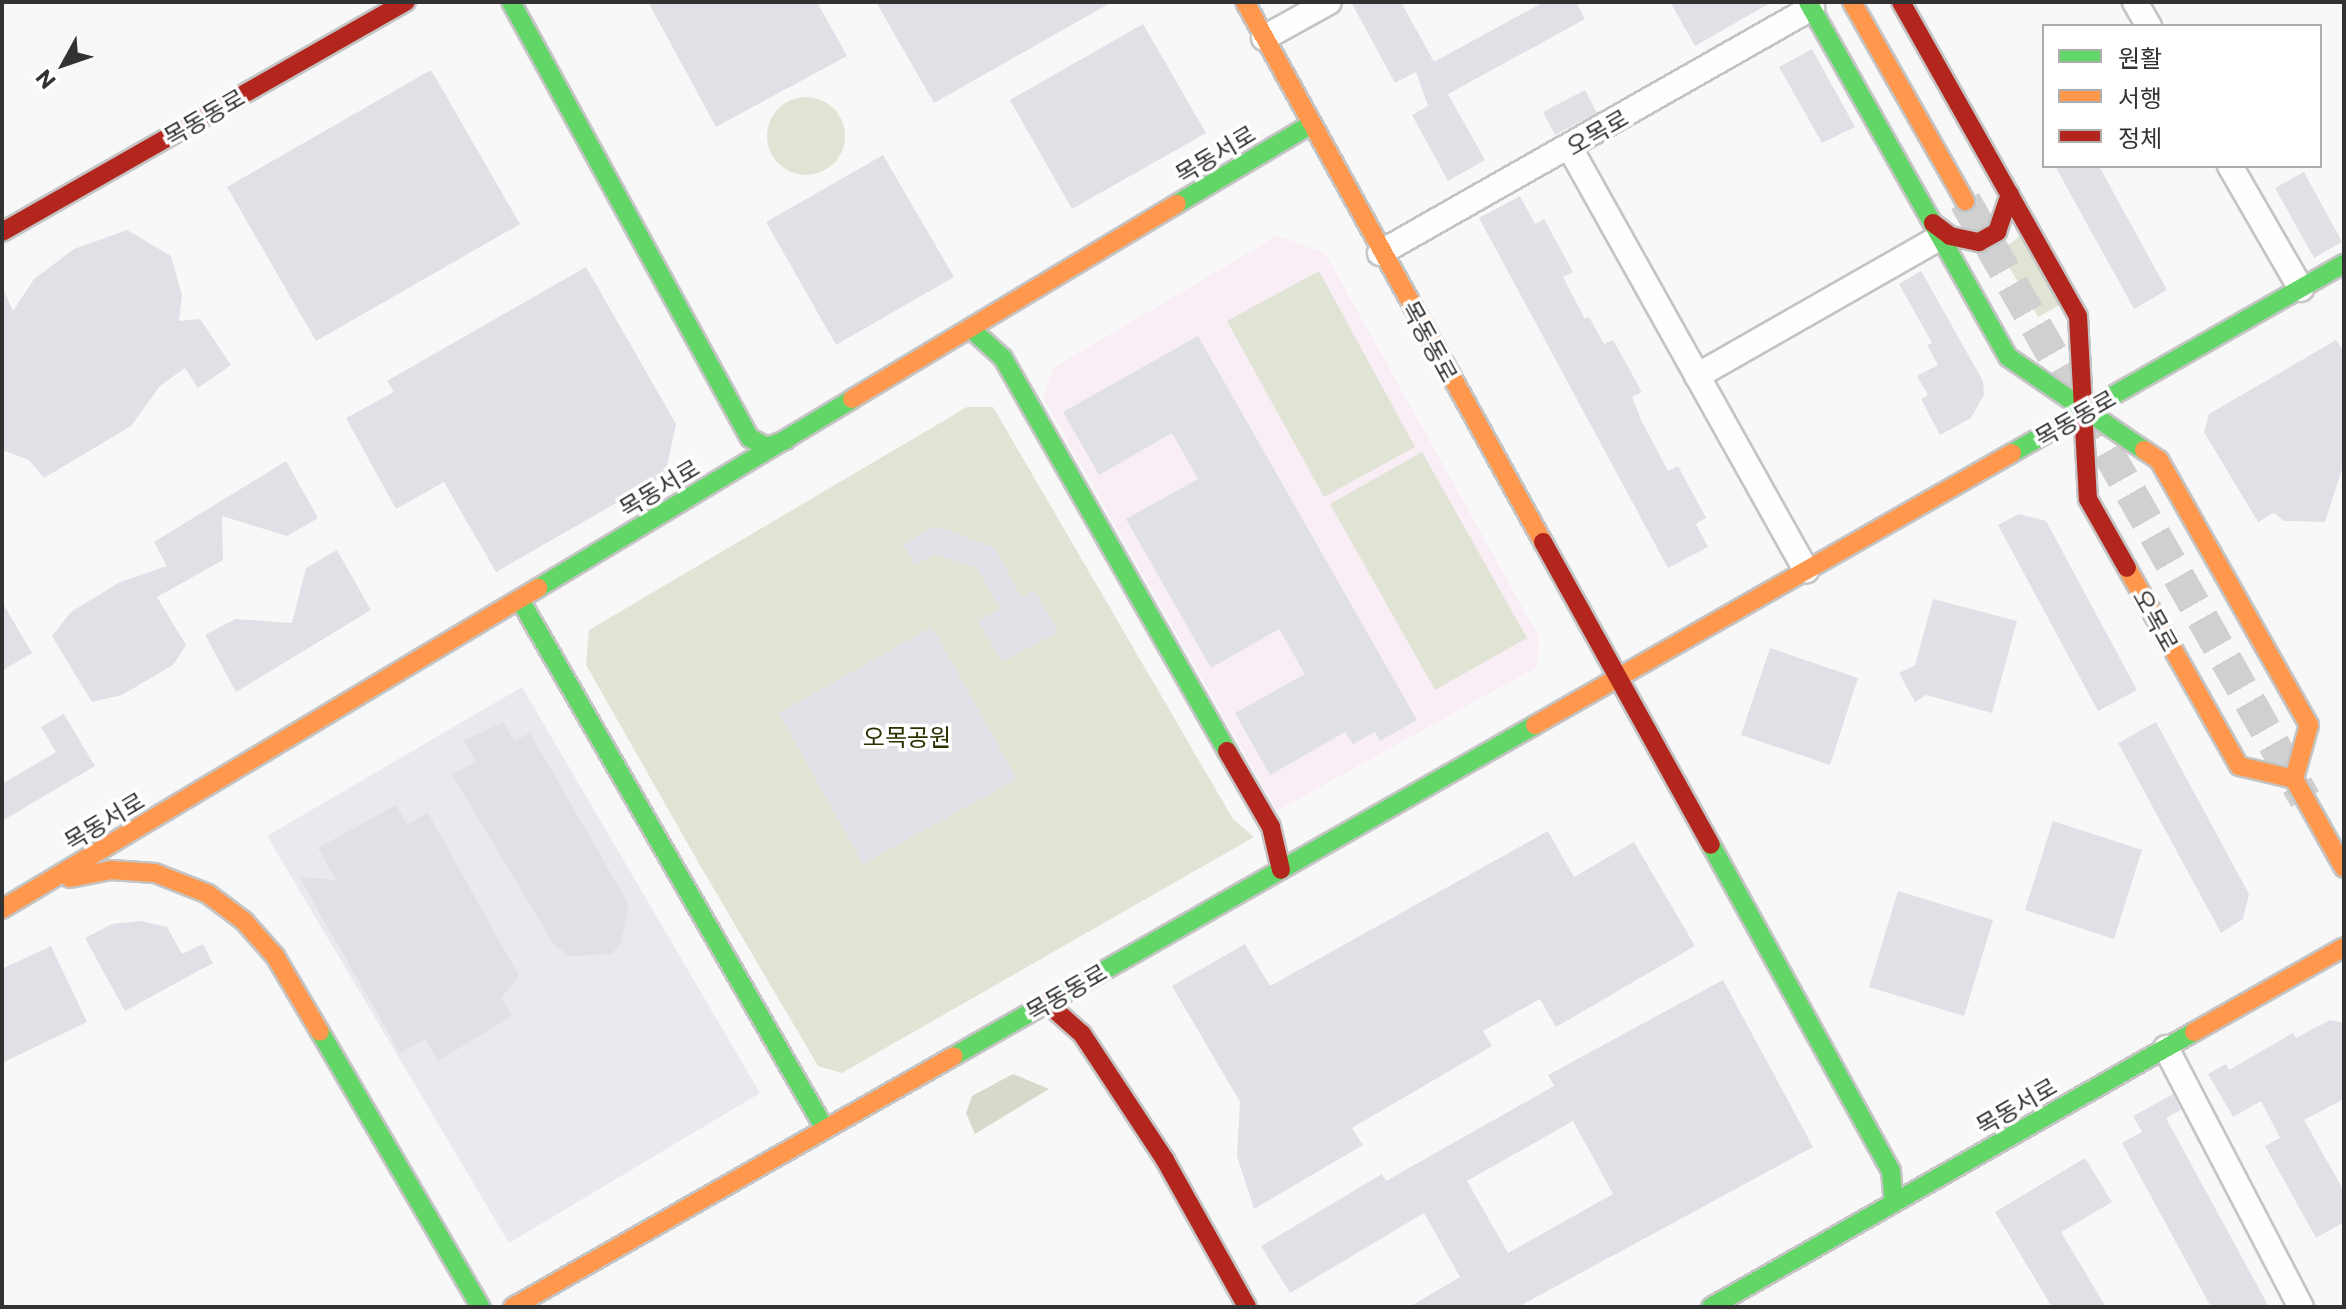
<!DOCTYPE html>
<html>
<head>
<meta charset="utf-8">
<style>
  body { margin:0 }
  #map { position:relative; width:2346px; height:1309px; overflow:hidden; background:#f8f8f8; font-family:Commissioner,"Noto Sans KR",sans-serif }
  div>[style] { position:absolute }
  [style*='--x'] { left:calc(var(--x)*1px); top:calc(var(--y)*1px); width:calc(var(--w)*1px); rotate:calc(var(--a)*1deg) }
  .built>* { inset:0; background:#e9e9ef }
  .education>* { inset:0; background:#faeef6 }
  .green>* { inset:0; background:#e0e4d5 }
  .round { border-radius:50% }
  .forest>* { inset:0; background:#d6daca }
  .building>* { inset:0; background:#e0e1e6 }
  .secondary-tunnel>* { height:32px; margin-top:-16px; transform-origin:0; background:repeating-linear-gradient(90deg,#d0d0d1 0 32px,transparent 0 48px) }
  .roads { filter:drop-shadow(2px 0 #c4c4c4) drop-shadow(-2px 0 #c4c4c4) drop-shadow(0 2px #c4c4c4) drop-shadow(0 -2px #c4c4c4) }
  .street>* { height:24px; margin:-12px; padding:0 12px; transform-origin:12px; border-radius:12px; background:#fefefe }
  .fast>* { height:18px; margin:-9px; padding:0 9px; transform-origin:9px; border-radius:9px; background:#63d668 }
  .slow>* { height:18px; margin:-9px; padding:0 9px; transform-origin:9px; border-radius:9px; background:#ff974d }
  .jam>* { height:18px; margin:-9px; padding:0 9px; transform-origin:9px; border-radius:9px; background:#b3261e }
  span { translate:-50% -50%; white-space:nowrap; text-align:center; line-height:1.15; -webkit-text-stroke:7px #fff; paint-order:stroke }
  .street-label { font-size:24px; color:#323233 }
  .park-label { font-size:24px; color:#293100 }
  .frame { position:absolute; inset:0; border:4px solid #323233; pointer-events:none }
  .legend { position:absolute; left:2042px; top:24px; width:280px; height:144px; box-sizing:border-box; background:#fff; border:2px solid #adadad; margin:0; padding:10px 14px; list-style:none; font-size:24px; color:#323233 }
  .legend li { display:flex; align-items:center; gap:16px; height:40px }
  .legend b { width:40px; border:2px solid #adadad }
  .north { position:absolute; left:24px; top:24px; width:80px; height:80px; -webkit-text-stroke:6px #fff; paint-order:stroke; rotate:230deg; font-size:22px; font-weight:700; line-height:32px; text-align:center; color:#323233 }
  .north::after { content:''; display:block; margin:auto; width:28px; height:36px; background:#323233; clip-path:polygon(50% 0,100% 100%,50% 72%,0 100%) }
</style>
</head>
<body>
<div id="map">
  <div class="built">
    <div style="clip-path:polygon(522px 687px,760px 1093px,509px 1243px,267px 836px)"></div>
  </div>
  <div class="education">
    <div style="clip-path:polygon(1277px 236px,1325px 253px,1539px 637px,1537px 667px,1277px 811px,1043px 398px,1053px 368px)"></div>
  </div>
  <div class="green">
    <div class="round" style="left:767px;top:97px;width:78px;height:78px"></div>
    <div style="clip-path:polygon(2020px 236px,2065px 302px,2038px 317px,2000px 251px)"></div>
    <div style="clip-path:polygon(1319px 271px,1415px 447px,1324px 497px,1227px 321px)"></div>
    <div style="clip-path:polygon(967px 407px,993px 407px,1233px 819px,1254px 837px,842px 1073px,818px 1066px,701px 867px,586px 665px,589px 630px)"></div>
    <div style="clip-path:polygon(1422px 452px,1527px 638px,1435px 690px,1330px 504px)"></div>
  </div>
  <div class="forest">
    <div style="clip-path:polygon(1013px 1074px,1049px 1089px,975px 1134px,966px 1113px,972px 1096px)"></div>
  </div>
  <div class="building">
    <div style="clip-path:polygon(648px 2px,817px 2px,847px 56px,716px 127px)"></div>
    <div style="clip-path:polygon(876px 2px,1112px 2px,934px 103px)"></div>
    <div style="clip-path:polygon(1351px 2px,1401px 2px,1434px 62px,1544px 2px,1576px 2px,1585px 19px,1448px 94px,1485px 160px,1448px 181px,1412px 115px,1428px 106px,1416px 72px,1395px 83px)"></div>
    <div style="clip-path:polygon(1670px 2px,1772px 2px,1695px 46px)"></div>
    <div style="clip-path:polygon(1143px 24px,1206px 133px,1072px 209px,1010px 100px)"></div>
    <div style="clip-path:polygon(1812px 49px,1855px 127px,1822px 143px,1779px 67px)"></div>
    <div style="clip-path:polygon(431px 70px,520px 224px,316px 341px,227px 187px)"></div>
    <div style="clip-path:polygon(1585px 90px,1597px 113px,1555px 135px,1543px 112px)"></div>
    <div style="clip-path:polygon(883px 155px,954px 277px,836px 345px,766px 222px)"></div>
    <div style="clip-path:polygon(2055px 166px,2099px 166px,2167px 290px,2134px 309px)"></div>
    <div style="clip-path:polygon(2304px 172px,2342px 242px,2314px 258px,2275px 188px)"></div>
    <div style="clip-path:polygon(1520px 196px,1535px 224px,1544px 219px,1573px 272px,1563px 277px,1585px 319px,1589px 317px,1604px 344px,1613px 340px,1642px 392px,1632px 397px,1642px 422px,1668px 471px,1678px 466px,1706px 518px,1696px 524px,1708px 547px,1668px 568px,1479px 218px)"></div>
    <div style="clip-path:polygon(127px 230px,171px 256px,182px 295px,179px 321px,200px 319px,231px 365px,198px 388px,185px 368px,160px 386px,131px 426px,44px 478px,29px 460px,2px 450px,2px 286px,13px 311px,34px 279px,74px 249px)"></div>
    <div style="clip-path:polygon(586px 267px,676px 424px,665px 475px,496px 572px,444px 482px,396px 509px,346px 418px,394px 392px,387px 381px)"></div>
    <div style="clip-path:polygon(1921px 271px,1983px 381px,1984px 395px,1971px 418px,1940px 435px,1921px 399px,1928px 395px,1917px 376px,1938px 365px,1927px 345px,1932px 343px,1899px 284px)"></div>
    <div style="clip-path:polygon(1198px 336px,1417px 720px,1380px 741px,1375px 732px,1353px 744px,1345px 732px,1270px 775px,1235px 713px,1305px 674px,1279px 629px,1211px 668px,1126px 519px,1198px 479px,1172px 433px,1099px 475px,1063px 412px)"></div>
    <div style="clip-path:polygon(2336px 340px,2344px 352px,2344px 463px,2325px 522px,2284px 521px,2274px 513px,2258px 522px,2204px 432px,2209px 414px)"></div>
    <div style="clip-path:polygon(286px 461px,318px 518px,287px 536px,222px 516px,223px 560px,157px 597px,186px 645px,173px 665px,122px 695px,92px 702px,52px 636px,71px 612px,120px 582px,167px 566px,154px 542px)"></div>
    <div style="clip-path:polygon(2019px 514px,2046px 521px,2137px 690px,2098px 711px,1998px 525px)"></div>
    <div style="clip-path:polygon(936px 526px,995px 548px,1021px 597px,1035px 590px,1058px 632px,1002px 662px,978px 621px,1000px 609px,977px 568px,934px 554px,915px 565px,903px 544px)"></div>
    <div style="clip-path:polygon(337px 550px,371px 610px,236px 692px,205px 635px,235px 619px,292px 623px,306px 568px)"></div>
    <div style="clip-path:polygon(1933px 599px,2017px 621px,1992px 713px,1926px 695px,1915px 702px,1899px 673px,1915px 665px)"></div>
    <div style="clip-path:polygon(2px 602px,32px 653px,2px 671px)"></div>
    <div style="clip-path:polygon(932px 627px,1017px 779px,863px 864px,779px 713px)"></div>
    <div style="clip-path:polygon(1770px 648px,1858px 678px,1830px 765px,1741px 735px)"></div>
    <div style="clip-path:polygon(64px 714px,95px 766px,2px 821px,2px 784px,56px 752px,41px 727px)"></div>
    <div style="clip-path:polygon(503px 722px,514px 741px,530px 733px,629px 905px,621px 942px,612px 954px,569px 956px,555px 946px,452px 775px,476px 761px,464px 741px)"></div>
    <div style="clip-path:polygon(2156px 722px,2249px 894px,2243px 919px,2221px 933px,2118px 743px)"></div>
    <div style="clip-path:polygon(396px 805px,407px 824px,428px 813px,519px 976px,501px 998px,512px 1016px,438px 1061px,425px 1039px,400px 1053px,299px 877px,336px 880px,318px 848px)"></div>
    <div style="clip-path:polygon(2053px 821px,2142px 850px,2114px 939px,2025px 910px)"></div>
    <div style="clip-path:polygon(1548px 831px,1574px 877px,1634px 842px,1695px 946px,1556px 1027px,1540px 999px,1483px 1031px,1492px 1046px,1352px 1128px,1363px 1145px,1254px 1209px,1237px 1156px,1240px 1102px,1172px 986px,1245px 944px,1270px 986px)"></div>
    <div style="clip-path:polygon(1898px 891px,1993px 920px,1964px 1016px,1869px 987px)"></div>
    <div style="clip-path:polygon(141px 921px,167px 927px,182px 954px,203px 944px,213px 963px,125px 1011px,85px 938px,112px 924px)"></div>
    <div style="clip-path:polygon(51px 946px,87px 1022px,2px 1063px,2px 969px)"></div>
    <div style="clip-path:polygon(evenodd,1723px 980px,1813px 1147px,1518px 1307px,1409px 1307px,1460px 1277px,1424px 1213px,1290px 1293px,1261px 1246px,1382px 1174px,1386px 1181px,1554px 1086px,1548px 1075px,1723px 980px,1573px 1121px,1613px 1194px,1508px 1253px,1467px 1181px,1573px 1121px)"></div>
    <div style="clip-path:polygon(2330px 1020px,2344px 1023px,2344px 1099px,2304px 1120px,2344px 1191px,2344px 1222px,2316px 1238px,2265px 1146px,2280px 1138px,2261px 1101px,2233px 1117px,2208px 1074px,2226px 1064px,2229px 1070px,2293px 1033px,2296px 1038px)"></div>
    <div style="clip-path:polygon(2173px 1094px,2181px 1110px,2166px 1118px,2269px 1307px,2211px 1307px,2122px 1143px,2142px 1132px,2133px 1116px)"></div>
    <div style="clip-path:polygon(2085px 1158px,2112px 1202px,2061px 1232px,2106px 1307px,2052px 1307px,1995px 1212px)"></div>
  </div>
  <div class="secondary-tunnel">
    <div style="--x:1965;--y:201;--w:688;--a:60.38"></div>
  </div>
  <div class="roads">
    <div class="street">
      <div style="--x:2135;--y:2;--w:28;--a:60"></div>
      <div style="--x:1264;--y:38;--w:74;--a:-29"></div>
      <div style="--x:1570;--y:148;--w:484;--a:60.8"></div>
      <div style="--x:2230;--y:166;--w:142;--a:60"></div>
      <div style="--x:1380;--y:253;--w:497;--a:-29.6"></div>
      <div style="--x:1697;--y:376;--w:281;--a:-29.7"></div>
      <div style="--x:2166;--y:1048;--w:292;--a:62.5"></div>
    </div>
    <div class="fast">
      <div style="--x:511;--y:2;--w:497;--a:61.3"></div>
      <div style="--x:750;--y:438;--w:19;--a:28"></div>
      <div style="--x:767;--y:447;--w:20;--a:-20"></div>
      <div style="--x:1808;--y:2;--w:407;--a:60.6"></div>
      <div style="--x:2008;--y:357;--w:165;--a:34.4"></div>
      <div style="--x:1177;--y:204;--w:155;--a:-30.7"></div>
      <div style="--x:971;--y:329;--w:43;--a:42.2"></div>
      <div style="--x:1003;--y:358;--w:452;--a:60.3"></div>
      <div style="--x:2012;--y:453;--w:382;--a:-29.7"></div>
      <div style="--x:538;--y:588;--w:366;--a:-31"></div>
      <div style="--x:520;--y:600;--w:611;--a:60.03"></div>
      <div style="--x:1711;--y:845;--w:372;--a:61.1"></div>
      <div style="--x:1891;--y:1171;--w:32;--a:85"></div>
      <div style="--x:320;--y:1032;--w:319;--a:59.7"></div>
      <div style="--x:954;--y:1056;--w:669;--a:-29.67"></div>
      <div style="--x:1711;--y:1307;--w:556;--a:-29.66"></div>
    </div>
    <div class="slow">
      <div style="--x:1245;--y:2;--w:617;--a:61.11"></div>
      <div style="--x:1852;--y:2;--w:229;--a:60.4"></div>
      <div style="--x:852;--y:399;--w:379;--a:-31"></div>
      <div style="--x:2144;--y:450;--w:18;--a:34"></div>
      <div style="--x:2159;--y:460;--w:305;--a:60.5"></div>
      <div style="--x:2309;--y:725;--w:56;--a:105.5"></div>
      <div style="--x:2294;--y:779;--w:102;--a:60.7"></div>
      <div style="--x:2127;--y:568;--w:227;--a:60.5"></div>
      <div style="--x:2239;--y:766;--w:57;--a:13.3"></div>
      <div style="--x:1535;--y:725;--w:549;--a:-29.69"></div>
      <div style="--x:70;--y:878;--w:42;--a:-11"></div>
      <div style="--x:111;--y:870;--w:44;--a:3.9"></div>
      <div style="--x:155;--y:873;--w:57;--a:21.6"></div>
      <div style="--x:208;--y:894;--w:45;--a:36.9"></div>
      <div style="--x:244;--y:921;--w:47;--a:48.5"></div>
      <div style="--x:275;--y:956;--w:88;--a:59.4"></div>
      <div style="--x:2;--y:909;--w:625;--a:-30.92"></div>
      <div style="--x:2194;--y:1032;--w:172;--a:-29.5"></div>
      <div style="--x:513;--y:1307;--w:507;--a:-29.65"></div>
    </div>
    <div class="jam">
      <div style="--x:1901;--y:2;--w:360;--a:60.6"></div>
      <div style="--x:2078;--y:316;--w:183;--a:86.9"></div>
      <div style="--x:2088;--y:499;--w:79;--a:60.5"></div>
      <div style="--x:1933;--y:223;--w:21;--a:37"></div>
      <div style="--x:1950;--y:236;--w:30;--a:12"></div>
      <div style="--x:1979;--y:242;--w:21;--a:-29"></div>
      <div style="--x:1997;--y:232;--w:40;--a:-71.1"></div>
      <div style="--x:2;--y:232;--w:465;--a:-29.7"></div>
      <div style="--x:1543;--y:542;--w:346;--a:61"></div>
      <div style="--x:1227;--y:751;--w:88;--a:59.9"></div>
      <div style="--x:1271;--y:827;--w:44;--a:76.9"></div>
      <div style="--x:1047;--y:1003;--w:47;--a:41.5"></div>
      <div style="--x:1082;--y:1034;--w:151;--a:56.6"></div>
      <div style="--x:1165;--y:1160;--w:168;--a:60.8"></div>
    </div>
  </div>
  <div class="street-label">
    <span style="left:204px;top:117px;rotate:-30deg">목동동로</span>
    <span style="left:1597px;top:132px;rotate:-30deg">오목로</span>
    <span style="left:1215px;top:154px;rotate:-31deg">목동서로</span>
    <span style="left:1430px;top:341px;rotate:61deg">목동동로</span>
    <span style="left:2075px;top:418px;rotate:-30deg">목동동로</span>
    <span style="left:659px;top:488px;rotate:-31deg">목동서로</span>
    <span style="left:2156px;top:620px;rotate:61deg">오목로</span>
    <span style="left:104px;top:821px;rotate:-31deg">목동서로</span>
    <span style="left:1066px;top:992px;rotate:-30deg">목동동로</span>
    <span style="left:2016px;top:1106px;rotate:-30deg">목동서로</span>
  </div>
  <div class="park-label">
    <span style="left:907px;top:737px">오목공원</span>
  </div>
  <div class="frame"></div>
  <ul class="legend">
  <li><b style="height:10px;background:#63d668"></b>원활</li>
  <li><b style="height:10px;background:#ff974d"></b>서행</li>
  <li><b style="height:10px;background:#b3261e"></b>정체</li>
  </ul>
  <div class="north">N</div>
</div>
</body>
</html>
